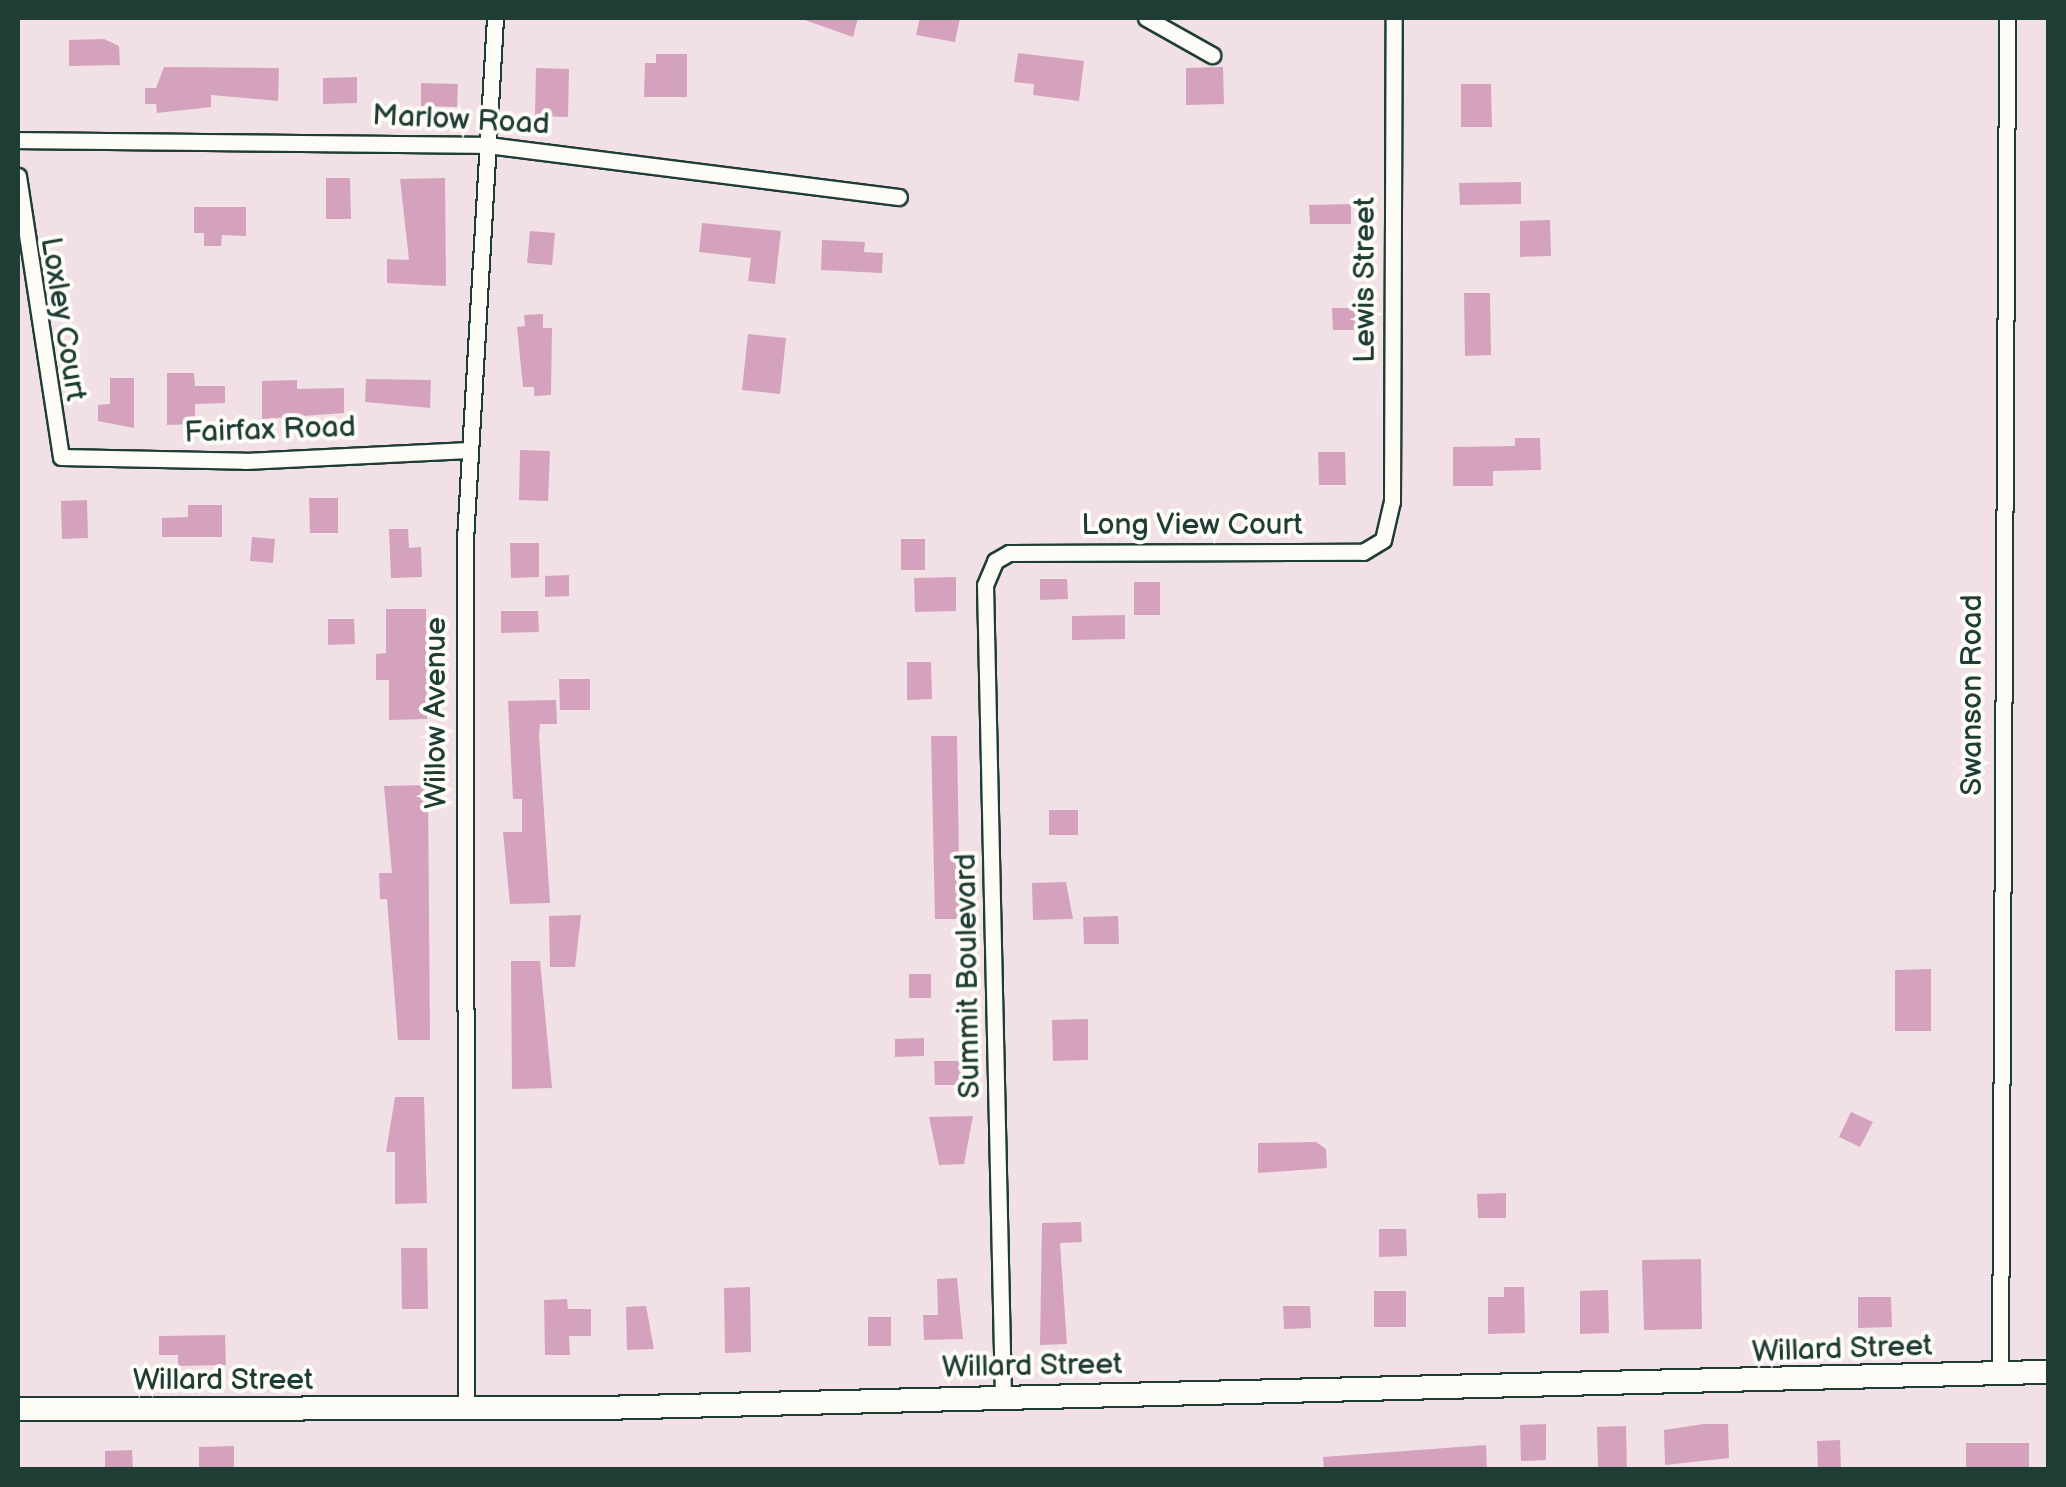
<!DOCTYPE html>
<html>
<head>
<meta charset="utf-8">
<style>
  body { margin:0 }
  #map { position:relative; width:2066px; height:1487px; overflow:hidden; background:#f1e1e6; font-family:"Balsamiq Sans",sans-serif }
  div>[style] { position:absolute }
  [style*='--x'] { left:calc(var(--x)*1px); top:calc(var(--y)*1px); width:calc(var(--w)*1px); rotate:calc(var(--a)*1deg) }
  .building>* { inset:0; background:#d5a2bd }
  .roads { filter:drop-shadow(2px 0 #1f3d34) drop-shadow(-2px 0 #1f3d34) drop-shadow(0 2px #1f3d34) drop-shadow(0 -2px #1f3d34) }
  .street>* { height:15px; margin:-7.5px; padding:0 7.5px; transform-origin:7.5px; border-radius:7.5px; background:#fdfcf7 }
  .secondary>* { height:22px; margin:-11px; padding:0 11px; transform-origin:11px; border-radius:11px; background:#fdfcf7 }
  span { translate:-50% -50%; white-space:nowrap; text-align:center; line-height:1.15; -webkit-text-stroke:8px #fdfcf7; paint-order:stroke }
  .street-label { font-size:30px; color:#1f3d34 }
  .frame { position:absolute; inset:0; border:20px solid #1f3d34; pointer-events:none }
</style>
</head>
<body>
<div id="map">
  <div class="building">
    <div style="clip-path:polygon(799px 18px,858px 18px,853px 37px)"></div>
    <div style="clip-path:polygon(920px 18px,960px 18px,955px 42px,916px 35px)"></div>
    <div style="clip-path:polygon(104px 39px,119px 46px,120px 65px,69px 66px,69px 40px)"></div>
    <div style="clip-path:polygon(1018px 53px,1084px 61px,1079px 101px,1033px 95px,1034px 84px,1014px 82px)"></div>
    <div style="clip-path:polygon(656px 54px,687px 54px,687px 97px,644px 97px,645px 63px,656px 63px)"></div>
    <div style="clip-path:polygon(164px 67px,279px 68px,278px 101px,211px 95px,211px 107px,157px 113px,156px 104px,145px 104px,145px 88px,156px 88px)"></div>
    <div style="clip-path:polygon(1223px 67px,1224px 104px,1186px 105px,1186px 68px)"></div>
    <div style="clip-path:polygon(536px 68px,569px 69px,568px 117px,535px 116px)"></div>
    <div style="clip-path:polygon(357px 77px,357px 103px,323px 104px,323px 78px)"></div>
    <div style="clip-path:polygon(421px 83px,458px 84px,457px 107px,421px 106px)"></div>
    <div style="clip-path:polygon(1461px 84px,1491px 84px,1492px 127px,1461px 127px)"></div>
    <div style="clip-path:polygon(326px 178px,350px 178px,351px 219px,326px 219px)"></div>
    <div style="clip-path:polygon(445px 178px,446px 286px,387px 283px,387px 259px,409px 260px,400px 179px)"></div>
    <div style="clip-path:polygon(1521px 182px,1521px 204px,1460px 205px,1459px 183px)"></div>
    <div style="clip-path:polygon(1351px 204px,1351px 224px,1310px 224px,1309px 205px)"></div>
    <div style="clip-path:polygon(194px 207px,246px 207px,246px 236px,222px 235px,221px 246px,204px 246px,204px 233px,194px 233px)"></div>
    <div style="clip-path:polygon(1550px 220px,1551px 256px,1520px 257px,1520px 221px)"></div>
    <div style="clip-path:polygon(702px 223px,781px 231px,775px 284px,748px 281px,751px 258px,699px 252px)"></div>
    <div style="clip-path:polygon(530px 231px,555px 233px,552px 265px,527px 263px)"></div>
    <div style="clip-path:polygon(822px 240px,865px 242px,864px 252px,883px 253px,882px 273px,821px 270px)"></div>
    <div style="clip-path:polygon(1464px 293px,1490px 293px,1491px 355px,1465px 356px)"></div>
    <div style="clip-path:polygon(1332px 308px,1366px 308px,1367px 330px,1333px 330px)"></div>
    <div style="clip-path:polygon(543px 314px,543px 328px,552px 328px,551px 395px,534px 396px,534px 387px,523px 387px,517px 327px,525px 326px,524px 315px)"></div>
    <div style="clip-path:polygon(748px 334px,786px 338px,780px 394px,742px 390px)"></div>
    <div style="clip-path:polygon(167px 373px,194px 373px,195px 386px,225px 386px,225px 403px,195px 404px,195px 424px,167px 425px)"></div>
    <div style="clip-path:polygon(110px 378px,134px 378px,134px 428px,98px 421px,98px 405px,110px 404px)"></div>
    <div style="clip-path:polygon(366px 379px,431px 380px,430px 408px,365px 402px)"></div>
    <div style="clip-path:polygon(297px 380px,297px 389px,344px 388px,344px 413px,262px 419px,262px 381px)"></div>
    <div style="clip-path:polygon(1515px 438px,1540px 438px,1541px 470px,1493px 471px,1493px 486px,1453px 486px,1453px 447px,1515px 446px)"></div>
    <div style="clip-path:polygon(520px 450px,550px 451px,548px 501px,519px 500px)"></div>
    <div style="clip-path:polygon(1318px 452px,1345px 452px,1346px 485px,1319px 485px)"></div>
    <div style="clip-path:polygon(309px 498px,338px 498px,338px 533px,310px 533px)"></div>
    <div style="clip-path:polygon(87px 500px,88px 538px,62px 539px,61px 501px)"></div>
    <div style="clip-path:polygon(188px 505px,222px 505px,222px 537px,162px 537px,162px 518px,188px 517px)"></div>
    <div style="clip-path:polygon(389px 529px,408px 529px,409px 548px,421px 547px,422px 577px,391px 578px)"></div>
    <div style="clip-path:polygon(252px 537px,275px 539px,273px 563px,250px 561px)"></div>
    <div style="clip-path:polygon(901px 539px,925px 539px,925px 570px,901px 570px)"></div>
    <div style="clip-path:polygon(510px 543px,539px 543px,539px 577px,511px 578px)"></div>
    <div style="clip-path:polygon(569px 575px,569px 596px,545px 597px,545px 576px)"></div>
    <div style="clip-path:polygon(956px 577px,956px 611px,915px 612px,914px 578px)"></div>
    <div style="clip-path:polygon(1040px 579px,1067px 579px,1068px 599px,1040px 600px)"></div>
    <div style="clip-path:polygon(1134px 582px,1160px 582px,1160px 615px,1134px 615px)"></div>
    <div style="clip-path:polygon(386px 609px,426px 609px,427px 719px,389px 720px,389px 680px,376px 680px,376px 654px,386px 653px)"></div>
    <div style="clip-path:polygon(501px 611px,538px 611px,539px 632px,501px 633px)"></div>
    <div style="clip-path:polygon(1125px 615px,1125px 639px,1072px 640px,1072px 616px)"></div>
    <div style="clip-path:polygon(328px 619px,354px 619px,355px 644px,328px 645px)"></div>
    <div style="clip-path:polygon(907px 662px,931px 662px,932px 699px,907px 700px)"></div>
    <div style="clip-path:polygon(559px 679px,590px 679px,590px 710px,560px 710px)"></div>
    <div style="clip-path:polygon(556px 700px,557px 724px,540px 724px,539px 736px,550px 903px,510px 904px,503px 832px,522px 832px,522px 799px,513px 799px,508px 701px)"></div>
    <div style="clip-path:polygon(931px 736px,957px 736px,960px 919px,935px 919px)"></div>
    <div style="clip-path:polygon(428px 785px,430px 1040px,398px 1040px,387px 899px,380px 899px,379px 873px,392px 873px,384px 786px)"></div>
    <div style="clip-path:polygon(1049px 810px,1078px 810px,1078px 835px,1049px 835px)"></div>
    <div style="clip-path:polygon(1066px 882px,1073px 919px,1033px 920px,1032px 883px)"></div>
    <div style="clip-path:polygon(581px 915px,575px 967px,550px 967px,549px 916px)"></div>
    <div style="clip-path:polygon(1118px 916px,1119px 944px,1084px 944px,1083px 917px)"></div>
    <div style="clip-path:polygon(511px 961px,540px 961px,552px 1088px,512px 1089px)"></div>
    <div style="clip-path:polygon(1931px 969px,1931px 1031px,1895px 1031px,1895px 970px)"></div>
    <div style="clip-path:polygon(909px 974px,931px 974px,931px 998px,909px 998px)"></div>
    <div style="clip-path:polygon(1088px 1019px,1088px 1060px,1053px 1061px,1052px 1020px)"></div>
    <div style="clip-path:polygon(924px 1038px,924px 1056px,895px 1057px,895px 1039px)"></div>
    <div style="clip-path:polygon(934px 1061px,972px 1061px,973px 1085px,935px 1085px)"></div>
    <div style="clip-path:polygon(395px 1097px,424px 1097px,427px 1203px,395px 1204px,395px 1152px,386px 1152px)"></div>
    <div style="clip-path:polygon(1851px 1112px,1873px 1122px,1860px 1147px,1839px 1137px)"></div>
    <div style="clip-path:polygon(973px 1116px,964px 1164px,939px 1165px,929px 1117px)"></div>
    <div style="clip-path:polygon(1316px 1142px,1326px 1149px,1327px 1168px,1258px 1173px,1258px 1143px)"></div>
    <div style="clip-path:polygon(1506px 1193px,1506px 1218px,1478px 1218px,1477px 1194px)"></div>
    <div style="clip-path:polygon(1081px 1222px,1082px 1242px,1060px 1243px,1067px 1344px,1040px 1345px,1042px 1223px)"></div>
    <div style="clip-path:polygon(1379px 1229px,1406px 1229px,1407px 1256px,1379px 1257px)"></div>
    <div style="clip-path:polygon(401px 1248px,427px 1248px,428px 1309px,402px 1309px)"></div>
    <div style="clip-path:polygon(1701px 1259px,1702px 1329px,1644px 1330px,1642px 1260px)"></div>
    <div style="clip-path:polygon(957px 1278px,963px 1339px,924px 1340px,923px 1315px,938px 1315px,937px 1279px)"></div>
    <div style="clip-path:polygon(750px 1287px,751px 1352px,725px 1353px,724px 1288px)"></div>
    <div style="clip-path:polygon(1504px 1287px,1524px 1287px,1525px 1333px,1488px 1334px,1488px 1297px,1504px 1297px)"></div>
    <div style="clip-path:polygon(1608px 1290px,1609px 1333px,1580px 1334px,1580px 1291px)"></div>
    <div style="clip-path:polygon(1374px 1291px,1406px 1291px,1406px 1327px,1374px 1327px)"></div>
    <div style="clip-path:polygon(1858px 1297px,1891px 1297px,1892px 1327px,1858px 1328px)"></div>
    <div style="clip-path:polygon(567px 1299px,568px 1309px,591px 1309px,591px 1336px,569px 1336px,570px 1355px,545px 1355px,544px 1300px)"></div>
    <div style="clip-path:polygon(646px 1306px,654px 1349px,627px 1350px,626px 1307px)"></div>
    <div style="clip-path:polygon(1283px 1306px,1310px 1306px,1311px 1328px,1284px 1329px)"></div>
    <div style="clip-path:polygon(868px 1317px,891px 1317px,891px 1346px,868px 1346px)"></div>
    <div style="clip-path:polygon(225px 1335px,226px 1365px,178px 1366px,178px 1355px,159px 1355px,159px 1336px)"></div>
    <div style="clip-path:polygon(1546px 1424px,1546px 1460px,1521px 1461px,1520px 1425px)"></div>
    <div style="clip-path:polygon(1704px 1424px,1728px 1424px,1729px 1458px,1665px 1465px,1664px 1430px)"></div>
    <div style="clip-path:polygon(1626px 1426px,1627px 1470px,1598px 1470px,1597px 1427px)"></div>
    <div style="clip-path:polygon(1840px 1440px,1841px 1470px,1818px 1470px,1817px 1441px)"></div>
    <div style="clip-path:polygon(1966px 1443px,2029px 1443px,2029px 1470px,1966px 1470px)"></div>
    <div style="clip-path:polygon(1486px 1445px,1487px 1470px,1324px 1470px,1323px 1457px)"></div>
    <div style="clip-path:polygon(234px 1446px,234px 1470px,199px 1470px,199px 1447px)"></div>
    <div style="clip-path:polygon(132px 1450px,133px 1470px,105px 1470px,105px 1451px)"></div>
  </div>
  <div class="roads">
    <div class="street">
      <div style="--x:1146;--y:18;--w:76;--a:29.3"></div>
      <div style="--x:18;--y:140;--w:469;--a:0.6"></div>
      <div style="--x:487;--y:145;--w:415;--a:7.2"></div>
      <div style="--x:18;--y:176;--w:284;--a:81.3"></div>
      <div style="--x:61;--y:457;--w:184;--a:1.2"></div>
      <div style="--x:245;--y:461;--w:224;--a:-2.8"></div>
      <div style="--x:2000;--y:1374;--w:1356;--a:-89.7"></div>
      <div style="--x:1003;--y:1397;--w:812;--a:-91.27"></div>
      <div style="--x:985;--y:585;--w:26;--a:-67"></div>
      <div style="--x:995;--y:561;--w:16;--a:-30"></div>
      <div style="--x:1009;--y:553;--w:354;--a:-0.2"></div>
      <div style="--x:1363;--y:552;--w:23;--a:-31"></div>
      <div style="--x:1383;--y:540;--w:39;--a:-77"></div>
      <div style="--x:1392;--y:502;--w:484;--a:-89.8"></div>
      <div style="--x:466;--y:1410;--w:870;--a:-90.07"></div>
      <div style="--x:465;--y:540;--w:523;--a:-86.71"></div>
    </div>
    <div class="secondary">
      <div style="--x:18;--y:1409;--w:583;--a:-0.1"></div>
      <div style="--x:601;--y:1408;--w:1447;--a:-1.43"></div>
    </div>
  </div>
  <div class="street-label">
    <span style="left:461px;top:120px;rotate:3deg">Marlow Road</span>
    <span style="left:1365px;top:280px;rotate:-90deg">Lewis Street</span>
    <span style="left:63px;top:319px;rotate:81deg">Loxley Court</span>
    <span style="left:270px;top:430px;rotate:-2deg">Fairfax Road</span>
    <span style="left:1192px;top:525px">Long View Court</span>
    <span style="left:1972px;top:695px;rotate:-90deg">Swanson Road</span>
    <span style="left:436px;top:713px;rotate:-90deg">Willow Avenue</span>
    <span style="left:968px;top:976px;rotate:-91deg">Summit Boulevard</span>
    <span style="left:1842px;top:1349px;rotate:-2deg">Willard Street</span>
    <span style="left:1032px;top:1366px;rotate:-1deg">Willard Street</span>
    <span style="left:223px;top:1380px">Willard Street</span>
  </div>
  <div class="frame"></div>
</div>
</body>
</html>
